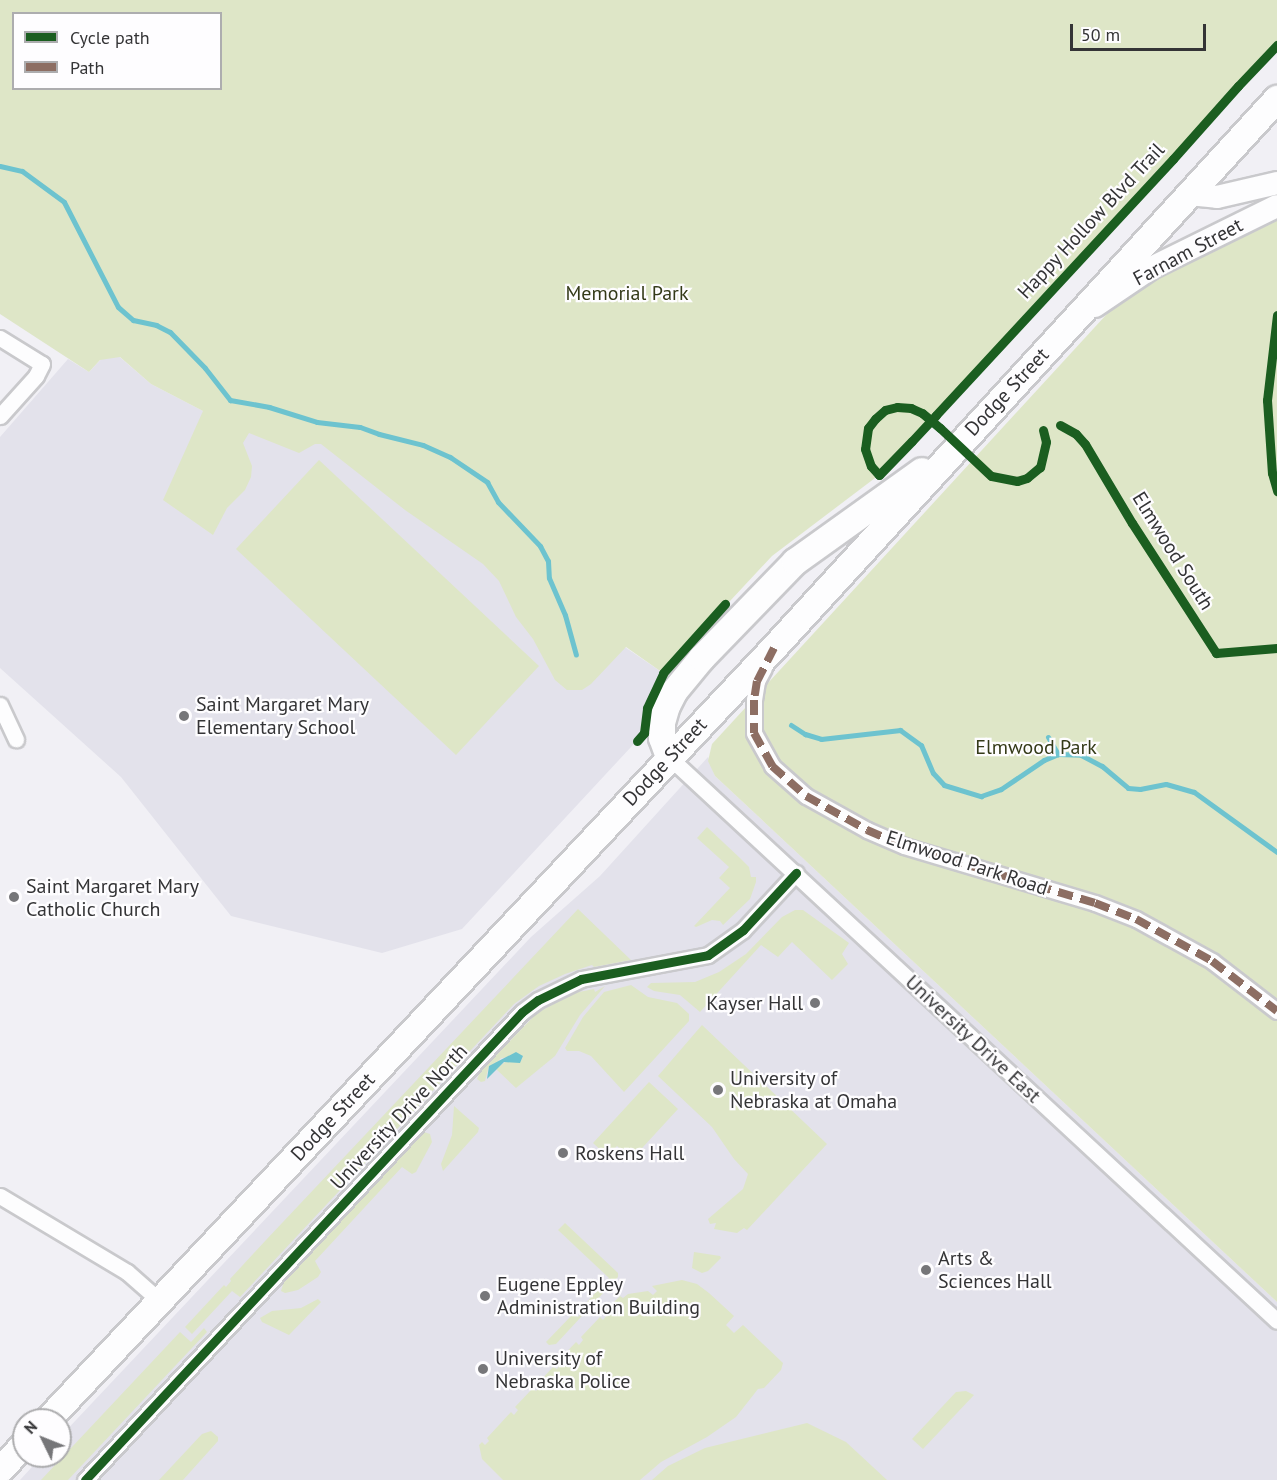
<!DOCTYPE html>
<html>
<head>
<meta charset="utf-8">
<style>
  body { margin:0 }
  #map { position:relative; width:1277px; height:1480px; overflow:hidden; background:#f1f0f5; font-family:"PT Sans",sans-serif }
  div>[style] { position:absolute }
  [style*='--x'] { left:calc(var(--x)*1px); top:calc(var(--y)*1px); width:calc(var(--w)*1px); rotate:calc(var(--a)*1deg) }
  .built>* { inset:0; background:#e3e2eb }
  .green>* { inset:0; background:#dee6c7 }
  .water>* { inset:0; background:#6dc3cf }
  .stream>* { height:5px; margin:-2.5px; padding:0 2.5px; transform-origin:2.5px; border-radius:2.5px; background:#6dc3cf }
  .roads { filter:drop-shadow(2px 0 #c9c9cc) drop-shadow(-2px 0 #c9c9cc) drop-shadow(0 2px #c9c9cc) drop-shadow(0 -2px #c9c9cc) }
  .minor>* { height:15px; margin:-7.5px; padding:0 7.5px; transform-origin:7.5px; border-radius:7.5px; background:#fdfdfe }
  .secondary>* { height:22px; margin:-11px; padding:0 11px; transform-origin:11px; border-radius:11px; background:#fdfdfe }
  .trunk>* { height:26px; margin:-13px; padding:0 13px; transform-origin:13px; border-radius:13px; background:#fdfdfe }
  .quiet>* { height:8px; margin-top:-4px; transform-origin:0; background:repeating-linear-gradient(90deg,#8d6e63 0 15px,transparent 0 23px) }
  .cycleway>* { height:9px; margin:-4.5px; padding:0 4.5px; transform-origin:4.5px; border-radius:4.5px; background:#1b5e20 }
  .dots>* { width:16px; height:16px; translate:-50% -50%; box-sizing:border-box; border:3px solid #fefdff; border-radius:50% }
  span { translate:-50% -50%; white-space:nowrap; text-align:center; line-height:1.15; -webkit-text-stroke:4.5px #fefdff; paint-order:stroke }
  .street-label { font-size:20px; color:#343436 }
  .park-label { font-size:20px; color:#343a18 }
  .poi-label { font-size:20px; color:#343436 }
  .left { translate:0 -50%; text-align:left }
  .right { translate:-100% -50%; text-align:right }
  .legend { position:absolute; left:12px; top:12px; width:210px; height:78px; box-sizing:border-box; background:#fefdff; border:2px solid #adadaf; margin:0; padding:8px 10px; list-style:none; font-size:18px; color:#343436 }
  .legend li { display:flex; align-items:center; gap:12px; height:30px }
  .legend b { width:30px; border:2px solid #adadaf }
  .north { position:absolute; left:12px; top:1408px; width:60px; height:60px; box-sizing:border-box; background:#fefdff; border:2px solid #adadaf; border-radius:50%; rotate:313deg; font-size:16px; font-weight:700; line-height:24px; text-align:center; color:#343436 }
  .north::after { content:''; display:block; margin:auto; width:21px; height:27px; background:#767679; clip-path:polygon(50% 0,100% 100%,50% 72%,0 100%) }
  .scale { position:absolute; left:1070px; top:24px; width:136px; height:27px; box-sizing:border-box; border:3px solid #343436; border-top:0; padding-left:8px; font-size:18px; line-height:21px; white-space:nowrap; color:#343436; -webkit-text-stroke:4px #fefdff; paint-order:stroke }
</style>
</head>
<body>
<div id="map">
  <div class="built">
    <div style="clip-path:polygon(115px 353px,151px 384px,203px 411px,321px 441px,663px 673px,647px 708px,644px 733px,462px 929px,382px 953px,231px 916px,121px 777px,0 668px,0 437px,68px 359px,89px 372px,105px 355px)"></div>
    <div style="clip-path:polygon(708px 757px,715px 776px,1277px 1302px,1277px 1480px,20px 1480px,42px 1456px,60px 1456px,60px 1437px,531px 937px,600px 876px)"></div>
  </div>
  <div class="green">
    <div style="clip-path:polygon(evenodd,0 0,1277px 0,1277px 45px,879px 475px,772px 556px,663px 673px,626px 647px,591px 684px,582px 690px,567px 690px,555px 680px,533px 639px,516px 617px,499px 581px,483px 564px,405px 510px,321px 444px,315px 444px,299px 453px,249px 433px,243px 443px,252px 466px,251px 477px,245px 490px,227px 508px,213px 535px,163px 500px,203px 411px,151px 384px,120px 357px,100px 360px,89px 372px,0 314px,0 0,14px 14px,220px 14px,220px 88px,14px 88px,14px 14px)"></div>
    <div style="clip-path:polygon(1277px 216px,1277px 1302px,715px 776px,708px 761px,712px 744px,1117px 303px,1137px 286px)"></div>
    <div style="clip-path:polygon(319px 460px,539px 666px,456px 755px,236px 549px)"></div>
    <div style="clip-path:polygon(707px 827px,741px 859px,749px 867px,751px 877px,756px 877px,756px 882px,750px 899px,723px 925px,720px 921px,712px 920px,696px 927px,694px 926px,730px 888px,719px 878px,729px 867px,697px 838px)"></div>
    <div style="clip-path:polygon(578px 909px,631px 960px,594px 967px,592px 965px,565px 974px,539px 986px,514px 1004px,240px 1297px,232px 1291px,192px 1334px,185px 1327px,224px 1285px,226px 1287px,231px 1281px,230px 1279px,266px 1240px)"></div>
    <div style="clip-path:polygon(795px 910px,803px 910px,849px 943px,842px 954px,848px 964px,832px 980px,792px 942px,778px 957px,761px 945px,700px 1012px,680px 995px,654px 991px,647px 987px,651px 983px,695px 982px,719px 972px,746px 954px,782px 917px)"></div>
    <div style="clip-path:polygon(631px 985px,648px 997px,677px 1003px,689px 1014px,689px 1021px,624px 1092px,591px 1056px,579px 1051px,567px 1051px,565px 1048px,583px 1017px,604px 992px)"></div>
    <div style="clip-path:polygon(605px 986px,580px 1015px,555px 1056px,516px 1088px,496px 1069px,505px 1062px,521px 1061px,523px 1056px,501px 1058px,495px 1065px,489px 1066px,485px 1081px,481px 1082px,477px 1079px,480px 1072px,537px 1013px,574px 993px,594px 989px,595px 992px)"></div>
    <div style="clip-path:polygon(702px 1025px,827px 1144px,747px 1230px,744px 1228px,737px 1233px,714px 1229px,716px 1223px,710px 1224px,708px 1219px,743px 1189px,748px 1174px,734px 1159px,712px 1127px,658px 1076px)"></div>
    <div style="clip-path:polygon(649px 1082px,678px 1109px,632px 1159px,617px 1146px,607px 1156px,593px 1143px)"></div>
    <div style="clip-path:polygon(454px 1106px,479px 1128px,478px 1132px,443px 1171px,441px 1164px,452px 1135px)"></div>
    <div style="clip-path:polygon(424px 1132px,430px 1134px,432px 1142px,416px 1172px,412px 1174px,402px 1167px,315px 1261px,321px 1272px,318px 1277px,298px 1290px,285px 1293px,281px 1291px,284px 1281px)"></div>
    <div style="clip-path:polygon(565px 1223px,618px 1273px,618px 1277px,556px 1344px,549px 1345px,546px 1342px,573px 1314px,578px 1317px,588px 1306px,586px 1303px,609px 1278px,558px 1230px)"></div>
    <div style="clip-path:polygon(694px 1252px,720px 1256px,721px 1258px,708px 1271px,702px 1273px,692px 1268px)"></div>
    <div style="clip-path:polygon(682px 1280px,697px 1284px,709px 1293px,734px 1316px,726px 1325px,734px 1333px,743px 1325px,783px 1363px,781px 1370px,764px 1388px,758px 1389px,736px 1417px,707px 1437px,661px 1462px,640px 1480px,503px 1480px,482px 1459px,479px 1445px,482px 1442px,485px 1445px,489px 1441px,487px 1438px,511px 1412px,514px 1415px,518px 1410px,515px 1407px,533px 1388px,536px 1391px,540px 1387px,537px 1384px,553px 1367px,557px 1369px,560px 1365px,557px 1362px,576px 1342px,579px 1345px,583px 1340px,581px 1337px,600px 1317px,603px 1320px,607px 1315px,604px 1312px,620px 1296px,623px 1298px,628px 1294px,648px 1291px,653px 1295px,657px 1291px,652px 1286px)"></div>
    <div style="clip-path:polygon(318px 1299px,321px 1302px,289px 1335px,262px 1322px,260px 1318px,272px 1311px,301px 1308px)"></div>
    <div style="clip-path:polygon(204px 1328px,207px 1332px,68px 1480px,41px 1480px,180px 1332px,191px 1342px)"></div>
    <div style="clip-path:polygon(966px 1391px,974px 1395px,923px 1449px,912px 1439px,956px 1392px)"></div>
    <div style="clip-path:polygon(807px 1423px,846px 1442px,887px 1480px,652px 1480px,668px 1466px,705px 1448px)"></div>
    <div style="clip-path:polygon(211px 1431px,218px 1437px,218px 1441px,183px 1480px,159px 1480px,202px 1434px)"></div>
  </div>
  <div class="water">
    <div style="clip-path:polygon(516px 1052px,523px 1056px,520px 1063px,504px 1062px,487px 1079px,489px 1066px)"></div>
  </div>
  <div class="stream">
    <div style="--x:0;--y:166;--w:23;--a:13"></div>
    <div style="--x:22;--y:171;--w:52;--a:36.4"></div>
    <div style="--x:64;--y:202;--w:118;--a:62.8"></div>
    <div style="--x:118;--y:307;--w:20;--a:41"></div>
    <div style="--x:133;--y:320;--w:24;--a:12"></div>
    <div style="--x:156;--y:325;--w:16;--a:27"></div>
    <div style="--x:170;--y:332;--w:50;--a:45.8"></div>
    <div style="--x:205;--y:368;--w:41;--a:52"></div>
    <div style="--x:230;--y:400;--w:40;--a:10"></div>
    <div style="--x:269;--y:407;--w:50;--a:17.4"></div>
    <div style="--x:317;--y:422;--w:43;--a:6.6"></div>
    <div style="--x:360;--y:427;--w:20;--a:20"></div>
    <div style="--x:379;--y:434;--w:45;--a:14"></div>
    <div style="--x:423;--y:445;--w:30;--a:24"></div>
    <div style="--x:450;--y:457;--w:45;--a:34"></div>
    <div style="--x:487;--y:482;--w:23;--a:61"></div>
    <div style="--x:498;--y:502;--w:61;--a:46.3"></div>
    <div style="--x:540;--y:546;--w:17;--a:62"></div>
    <div style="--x:548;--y:561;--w:17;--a:87"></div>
    <div style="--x:549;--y:578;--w:40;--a:66.6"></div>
    <div style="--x:565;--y:615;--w:41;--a:74.6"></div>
    <div style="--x:791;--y:725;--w:17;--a:33"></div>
    <div style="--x:805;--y:734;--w:17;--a:17"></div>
    <div style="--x:821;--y:739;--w:80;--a:-6.5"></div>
    <div style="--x:900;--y:730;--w:26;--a:36"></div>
    <div style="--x:921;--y:745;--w:30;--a:67"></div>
    <div style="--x:933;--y:773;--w:16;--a:47"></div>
    <div style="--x:944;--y:785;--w:39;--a:17"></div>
    <div style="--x:981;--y:796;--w:21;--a:-19"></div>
    <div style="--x:1001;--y:789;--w:52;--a:-34"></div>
    <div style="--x:1044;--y:760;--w:15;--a:-23"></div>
    <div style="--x:1058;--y:754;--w:23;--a:2"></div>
    <div style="--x:1081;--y:755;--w:24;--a:28"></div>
    <div style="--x:1102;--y:766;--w:34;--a:40"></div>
    <div style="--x:1128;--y:788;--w:12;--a:5"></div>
    <div style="--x:1140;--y:789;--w:26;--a:-11"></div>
    <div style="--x:1166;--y:784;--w:29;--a:16"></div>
    <div style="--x:1194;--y:792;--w:102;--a:35.9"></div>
    <div style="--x:1048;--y:737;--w:20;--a:60"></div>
  </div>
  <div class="roads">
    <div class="minor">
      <div style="--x:0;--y:338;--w:49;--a:31.8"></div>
      <div style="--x:42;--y:364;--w:13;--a:117"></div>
      <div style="--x:36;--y:376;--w:54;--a:132"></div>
      <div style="--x:764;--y:668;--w:15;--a:118"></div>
      <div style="--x:757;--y:681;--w:19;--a:99"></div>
      <div style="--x:754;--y:700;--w:33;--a:90"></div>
      <div style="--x:754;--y:733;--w:38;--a:61"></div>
      <div style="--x:772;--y:766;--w:45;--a:41.4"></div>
      <div style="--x:806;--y:796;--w:70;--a:29.1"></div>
      <div style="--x:867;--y:830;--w:40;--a:23.4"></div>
      <div style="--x:904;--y:846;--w:199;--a:16.6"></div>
      <div style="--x:1095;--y:903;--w:44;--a:21.3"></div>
      <div style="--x:1136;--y:919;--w:87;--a:28.9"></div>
      <div style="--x:1212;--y:961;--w:82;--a:37.6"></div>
      <div style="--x:0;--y:705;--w:38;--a:65"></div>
      <div style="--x:669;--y:757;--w:829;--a:42.85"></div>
      <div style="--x:0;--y:1196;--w:148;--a:30.9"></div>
      <div style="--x:127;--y:1272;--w:44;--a:41.3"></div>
      <div style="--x:85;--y:1480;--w:640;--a:-46.96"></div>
      <div style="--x:522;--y:1012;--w:20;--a:-37"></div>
      <div style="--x:538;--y:1000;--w:48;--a:-26"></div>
      <div style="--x:581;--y:979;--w:129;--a:-10.7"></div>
      <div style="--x:708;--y:955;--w:43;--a:-35.5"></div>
      <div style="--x:743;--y:930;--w:78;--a:-47.1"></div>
    </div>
    <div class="secondary">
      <div style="--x:1189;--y:194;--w:28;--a:6"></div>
      <div style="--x:1217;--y:197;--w:62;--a:-13.1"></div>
      <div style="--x:1095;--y:306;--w:68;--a:-34.2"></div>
      <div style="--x:1151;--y:268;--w:140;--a:-26.2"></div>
    </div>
    <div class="trunk">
      <div style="--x:669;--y:757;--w:20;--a:-110"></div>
      <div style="--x:662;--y:738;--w:15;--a:-90"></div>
      <div style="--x:662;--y:723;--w:18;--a:-74"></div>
      <div style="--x:667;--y:706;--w:16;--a:-63"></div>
      <div style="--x:674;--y:692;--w:44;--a:-50.5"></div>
      <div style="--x:702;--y:658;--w:134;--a:-45.9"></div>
      <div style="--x:795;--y:562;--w:156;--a:-35.6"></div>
      <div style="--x:48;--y:1420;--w:1060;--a:-46.76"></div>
      <div style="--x:774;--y:648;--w:745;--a:-47.5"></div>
      <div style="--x:0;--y:1470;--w:35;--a:-46"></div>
    </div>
  </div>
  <div class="quiet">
    <div style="--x:774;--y:648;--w:37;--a:117"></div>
    <div style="--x:757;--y:681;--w:19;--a:99"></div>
    <div style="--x:754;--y:700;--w:33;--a:90"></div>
    <div style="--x:754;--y:733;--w:38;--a:61"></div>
    <div style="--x:772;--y:766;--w:45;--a:41.4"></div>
    <div style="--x:806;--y:796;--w:70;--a:29.1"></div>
    <div style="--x:867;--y:830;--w:40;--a:23.4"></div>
    <div style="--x:904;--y:846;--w:199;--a:16.6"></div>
    <div style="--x:1095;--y:903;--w:44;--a:21.3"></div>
    <div style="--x:1136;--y:919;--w:87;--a:28.9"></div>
    <div style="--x:1212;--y:961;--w:82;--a:37.6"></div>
  </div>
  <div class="cycleway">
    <div style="--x:1277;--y:315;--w:86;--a:96.7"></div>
    <div style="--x:1267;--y:400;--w:73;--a:86.1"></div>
    <div style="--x:1272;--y:473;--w:19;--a:74"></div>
    <div style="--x:1060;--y:425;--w:18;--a:29"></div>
    <div style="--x:1076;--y:434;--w:13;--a:48"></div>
    <div style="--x:1085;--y:444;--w:92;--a:59.3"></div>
    <div style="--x:1132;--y:523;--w:155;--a:57.1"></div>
    <div style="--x:1216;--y:653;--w:61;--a:-4.7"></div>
    <div style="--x:1043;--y:430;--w:12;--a:76"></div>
    <div style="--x:1046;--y:442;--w:26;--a:103"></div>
    <div style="--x:1040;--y:467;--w:17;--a:140"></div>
    <div style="--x:1027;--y:478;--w:10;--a:163"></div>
    <div style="--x:1017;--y:481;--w:26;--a:-169"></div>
    <div style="--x:991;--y:476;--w:70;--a:-136.7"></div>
    <div style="--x:940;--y:428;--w:23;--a:-140"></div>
    <div style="--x:922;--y:413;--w:12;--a:-156"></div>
    <div style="--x:911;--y:408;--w:14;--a:-176"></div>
    <div style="--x:897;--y:407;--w:12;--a:166"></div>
    <div style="--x:885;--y:410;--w:13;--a:138"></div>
    <div style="--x:875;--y:419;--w:11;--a:128"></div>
    <div style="--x:868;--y:428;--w:21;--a:98"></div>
    <div style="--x:865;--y:449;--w:18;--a:71"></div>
    <div style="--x:871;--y:466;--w:12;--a:48"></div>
    <div style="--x:879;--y:475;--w:47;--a:-45.9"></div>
    <div style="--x:912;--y:441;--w:35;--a:-47"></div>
    <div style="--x:936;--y:415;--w:349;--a:-47.2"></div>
    <div style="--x:1173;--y:159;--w:98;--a:-48.3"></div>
    <div style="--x:1238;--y:86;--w:57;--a:-46.4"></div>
    <div style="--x:637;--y:741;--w:11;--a:-49"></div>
    <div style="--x:644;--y:733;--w:25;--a:-83"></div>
    <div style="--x:647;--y:708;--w:38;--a:-65"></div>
    <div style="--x:663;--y:673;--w:93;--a:-48.1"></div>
    <div style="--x:85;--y:1480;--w:640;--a:-46.96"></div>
    <div style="--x:522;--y:1012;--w:20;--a:-37"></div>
    <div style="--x:538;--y:1000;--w:48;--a:-26"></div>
    <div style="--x:581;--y:979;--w:129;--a:-10.7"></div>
    <div style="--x:708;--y:955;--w:43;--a:-35.5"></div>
    <div style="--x:743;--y:930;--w:78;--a:-47.1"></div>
  </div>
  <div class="dots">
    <div style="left:184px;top:716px;background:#767679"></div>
    <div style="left:14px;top:897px;background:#767679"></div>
    <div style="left:815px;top:1003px;background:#767679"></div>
    <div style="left:718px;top:1090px;background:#767679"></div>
    <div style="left:563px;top:1153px;background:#767679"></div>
    <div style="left:926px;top:1270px;background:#767679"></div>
    <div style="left:485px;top:1296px;background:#767679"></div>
    <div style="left:483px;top:1369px;background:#767679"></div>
  </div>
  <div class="street-label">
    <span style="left:1091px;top:221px;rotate:-47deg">Happy Hollow Blvd Trail</span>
    <span style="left:1188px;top:252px;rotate:-28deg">Farnam Street</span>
    <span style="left:1007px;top:392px;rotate:-47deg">Dodge Street</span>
    <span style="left:1173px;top:551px;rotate:58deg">Elmwood South</span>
    <span style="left:665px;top:762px;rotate:-47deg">Dodge Street</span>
    <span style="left:967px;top:863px;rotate:18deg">Elmwood Park Road</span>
    <span style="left:973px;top:1039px;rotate:43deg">University Drive East</span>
    <span style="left:333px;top:1117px;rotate:-47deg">Dodge Street</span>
    <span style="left:399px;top:1117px;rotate:-47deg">University Drive North</span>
  </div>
  <div class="park-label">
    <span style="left:627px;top:293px">Memorial Park</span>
    <span style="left:1036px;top:747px">Elmwood Park</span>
  </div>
  <div class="poi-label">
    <span class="left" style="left:196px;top:716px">Saint Margaret Mary<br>Elementary School</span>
    <span class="left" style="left:26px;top:898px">Saint Margaret Mary<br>Catholic Church</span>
    <span class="right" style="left:803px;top:1003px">Kayser Hall</span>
    <span class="left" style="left:730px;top:1090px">University of<br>Nebraska at Omaha</span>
    <span class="left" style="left:575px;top:1153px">Roskens Hall</span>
    <span class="left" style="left:938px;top:1270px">Arts &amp;<br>Sciences Hall</span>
    <span class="left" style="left:497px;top:1296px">Eugene Eppley<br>Administration Building</span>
    <span class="left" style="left:495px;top:1370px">University of<br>Nebraska Police</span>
  </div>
  <ul class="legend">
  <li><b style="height:8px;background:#1b5e20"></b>Cycle path</li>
  <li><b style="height:8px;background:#8d6e63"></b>Path</li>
  </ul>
  <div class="north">N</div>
  <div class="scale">50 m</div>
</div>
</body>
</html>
